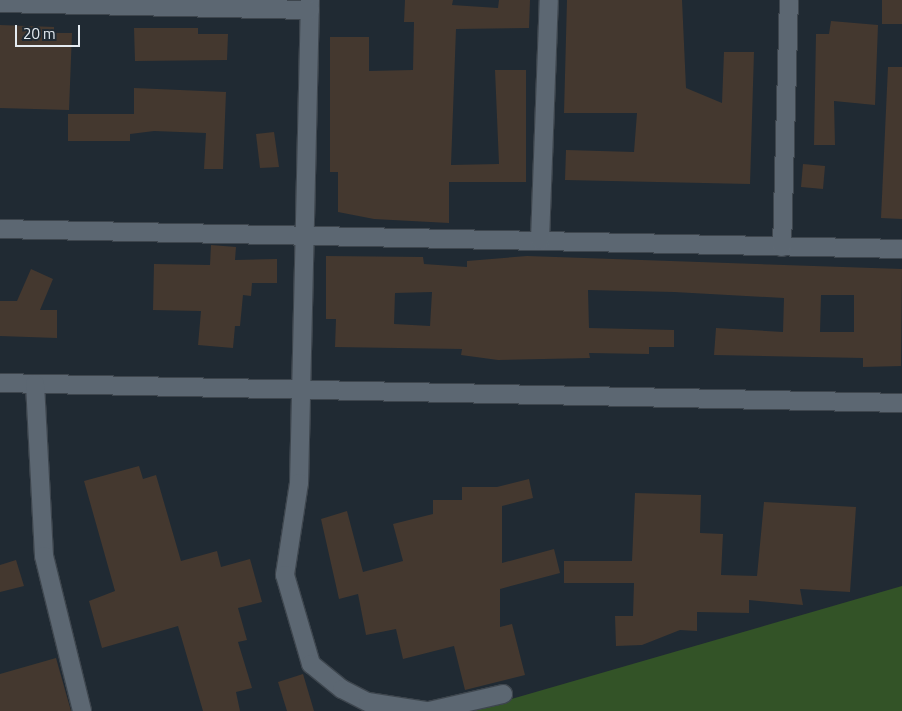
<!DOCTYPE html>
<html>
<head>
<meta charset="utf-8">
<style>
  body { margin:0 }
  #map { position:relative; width:902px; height:711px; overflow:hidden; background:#202a33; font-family:"Titillium Web",sans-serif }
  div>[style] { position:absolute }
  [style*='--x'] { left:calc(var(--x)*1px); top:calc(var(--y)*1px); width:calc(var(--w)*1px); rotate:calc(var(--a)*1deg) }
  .green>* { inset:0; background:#335327 }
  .building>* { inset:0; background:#44382f }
  .roads { filter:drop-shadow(1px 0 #3e464e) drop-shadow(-1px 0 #3e464e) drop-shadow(0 1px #3e464e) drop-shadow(0 -1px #3e464e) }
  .street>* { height:18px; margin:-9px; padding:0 9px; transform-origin:9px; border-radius:9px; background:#5c6772 }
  span { translate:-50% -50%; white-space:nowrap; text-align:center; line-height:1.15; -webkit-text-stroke:4px #202a33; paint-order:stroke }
  .scale { position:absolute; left:15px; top:25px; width:65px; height:22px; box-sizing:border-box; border:2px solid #e4ebf1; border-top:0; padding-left:6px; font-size:15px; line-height:18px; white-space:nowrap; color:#e4ebf1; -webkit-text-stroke:4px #202a33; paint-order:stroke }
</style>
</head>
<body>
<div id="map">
  <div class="green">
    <div style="clip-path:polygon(902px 586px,902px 711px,470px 711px)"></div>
  </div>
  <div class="building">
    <div style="clip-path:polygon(405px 0,453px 0,452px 5px,498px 8px,499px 0,530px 0,529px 28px,456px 29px,451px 165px,499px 164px,495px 70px,526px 70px,526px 182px,449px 182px,449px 223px,374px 219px,338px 212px,338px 172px,330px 172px,330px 37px,369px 37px,369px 71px,413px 70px,414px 22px,404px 22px)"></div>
    <div style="clip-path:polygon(567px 0,682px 0,686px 88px,722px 103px,724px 52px,754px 52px,750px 184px,565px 180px,566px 150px,634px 152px,637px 113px,564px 113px)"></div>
    <div style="clip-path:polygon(882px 0,902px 0,902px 24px,882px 24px)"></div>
    <div style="clip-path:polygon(831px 21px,878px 25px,875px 105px,834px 101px,835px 145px,814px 145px,816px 34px,829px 34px)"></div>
    <div style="clip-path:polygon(0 25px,54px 27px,54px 33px,72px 33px,69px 110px,0 108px)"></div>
    <div style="clip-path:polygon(134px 28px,198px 28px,198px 34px,228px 34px,227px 60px,135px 61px)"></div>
    <div style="clip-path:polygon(888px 67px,902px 67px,902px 219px,881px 218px)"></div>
    <div style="clip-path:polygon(134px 88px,226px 92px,223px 169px,204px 169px,206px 133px,154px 131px,130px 134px,130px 141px,68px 141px,68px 114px,134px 114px)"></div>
    <div style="clip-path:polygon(274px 132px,279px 167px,260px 168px,256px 134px)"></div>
    <div style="clip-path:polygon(803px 164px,825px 166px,823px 189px,801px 187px)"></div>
    <div style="clip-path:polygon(211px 245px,236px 247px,235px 260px,277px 259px,277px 283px,252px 283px,251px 296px,243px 295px,240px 326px,235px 326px,233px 348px,198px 345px,201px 311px,153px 310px,154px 264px,210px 265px)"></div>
    <div style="clip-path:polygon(evenodd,326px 256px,423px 257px,424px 264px,467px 267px,467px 261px,527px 256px,902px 269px,901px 366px,863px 367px,863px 358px,714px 355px,716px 328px,783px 332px,784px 298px,674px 292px,588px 290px,589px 328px,674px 330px,674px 347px,649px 347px,649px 354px,589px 353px,590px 358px,498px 360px,461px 355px,462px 349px,335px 347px,336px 319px,326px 319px,326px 256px,432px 292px,430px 326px,394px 324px,395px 293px,432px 292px,326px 256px,821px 295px,854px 295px,854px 332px,820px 332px,821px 295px)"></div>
    <div style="clip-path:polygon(31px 269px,53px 279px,40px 310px,57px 310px,57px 338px,0 336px,0 301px,17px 301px)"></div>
    <div style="clip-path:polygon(139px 466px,143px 479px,156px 475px,181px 561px,217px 551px,221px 567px,250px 559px,262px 602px,238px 608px,247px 640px,238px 642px,252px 688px,236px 692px,240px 711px,203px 711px,178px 626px,102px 648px,89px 601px,115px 591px,84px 481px)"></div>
    <div style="clip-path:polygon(529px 479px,533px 498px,502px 506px,502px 563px,554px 549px,560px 573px,500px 589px,500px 627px,512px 624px,525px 675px,465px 690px,454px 646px,403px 659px,396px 629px,366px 635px,358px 594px,339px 599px,321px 519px,347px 511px,363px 572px,403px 561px,393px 524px,433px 514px,433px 500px,462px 500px,462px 487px,497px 487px)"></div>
    <div style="clip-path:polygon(635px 493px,701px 495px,700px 533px,723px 534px,721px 575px,757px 576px,764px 502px,856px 507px,850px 592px,800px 589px,803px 605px,749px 600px,749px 613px,697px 612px,697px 631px,680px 630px,642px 645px,616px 646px,615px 616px,633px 616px,634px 583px,564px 583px,564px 561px,632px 561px)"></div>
    <div style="clip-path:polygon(16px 560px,24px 586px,0 592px,0 565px)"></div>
    <div style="clip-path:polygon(56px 658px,71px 711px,0 711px,0 674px)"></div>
    <div style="clip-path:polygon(303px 674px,314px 711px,287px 711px,278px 682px)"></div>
  </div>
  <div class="roads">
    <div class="street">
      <div style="--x:310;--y:0;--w:483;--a:91.3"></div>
      <div style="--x:299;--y:483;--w:93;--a:98.7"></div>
      <div style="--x:285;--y:575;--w:93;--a:73.7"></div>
      <div style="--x:311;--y:664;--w:40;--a:39"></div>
      <div style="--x:342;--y:689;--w:29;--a:27"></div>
      <div style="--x:368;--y:702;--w:60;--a:8.7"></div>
      <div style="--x:0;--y:3;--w:310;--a:1.3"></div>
      <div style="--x:0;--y:229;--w:902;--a:1.27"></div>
      <div style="--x:540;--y:240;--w:240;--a:-87.9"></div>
      <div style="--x:782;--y:247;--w:247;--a:-88.4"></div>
      <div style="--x:0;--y:383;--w:902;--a:1.27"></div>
      <div style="--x:35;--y:384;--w:172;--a:87"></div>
      <div style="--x:44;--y:556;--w:160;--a:76.2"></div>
      <div style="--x:429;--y:711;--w:76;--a:-12.9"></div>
    </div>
  </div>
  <div class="scale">20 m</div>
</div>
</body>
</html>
